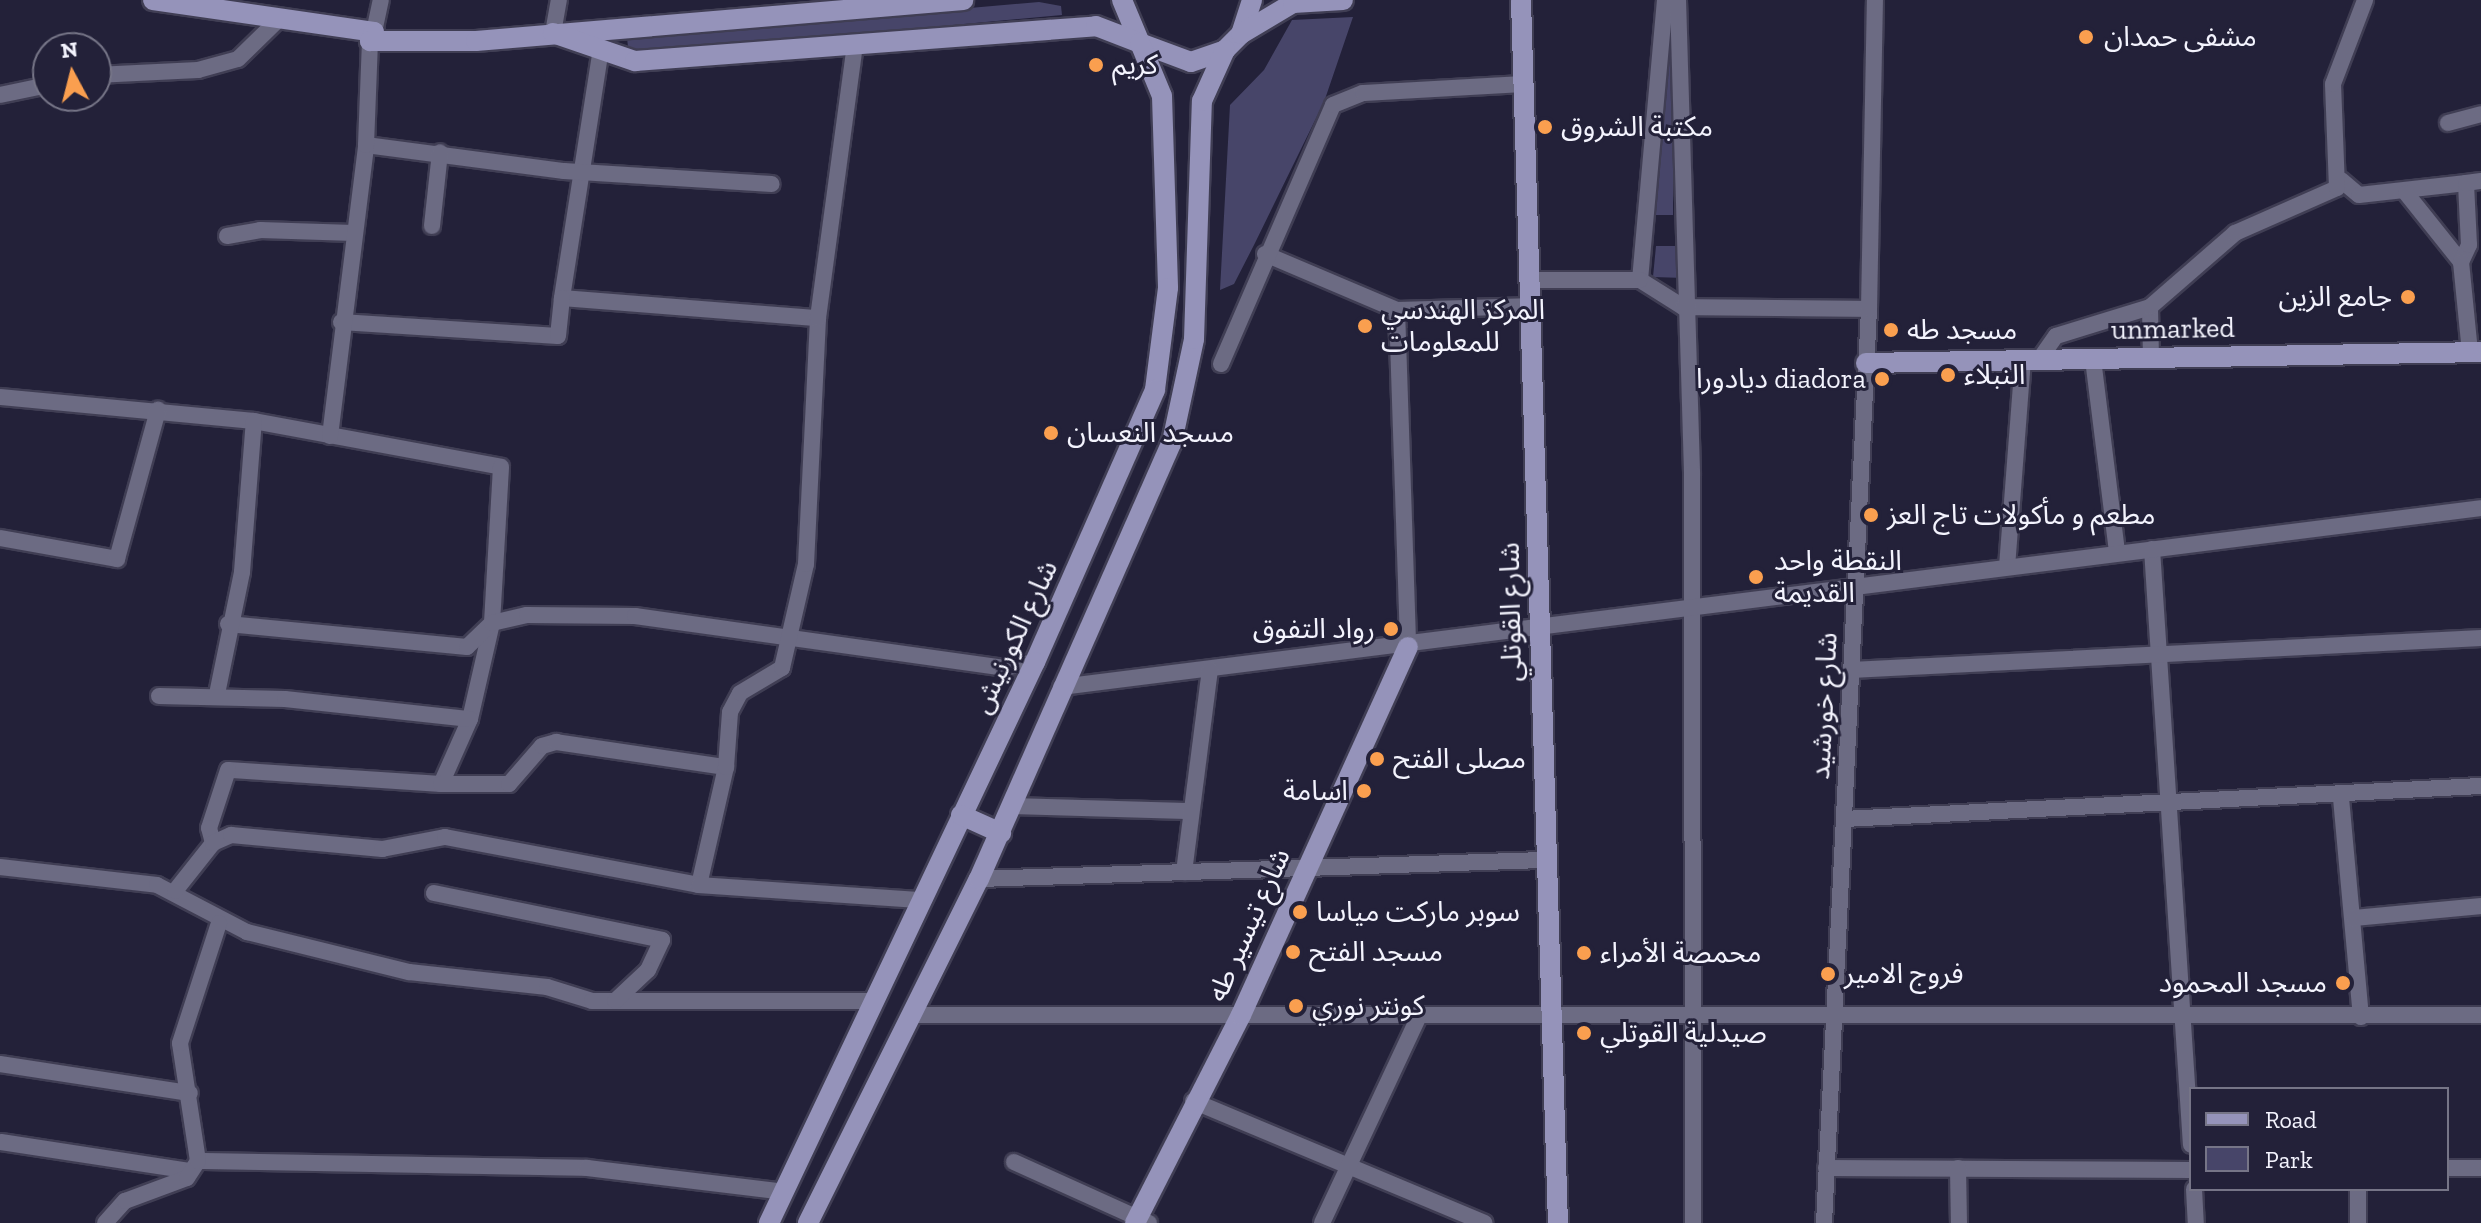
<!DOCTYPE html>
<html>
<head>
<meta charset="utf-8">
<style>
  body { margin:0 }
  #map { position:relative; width:2481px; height:1223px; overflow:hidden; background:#232139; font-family:"Zilla Slab","Noto Sans Arabic",serif }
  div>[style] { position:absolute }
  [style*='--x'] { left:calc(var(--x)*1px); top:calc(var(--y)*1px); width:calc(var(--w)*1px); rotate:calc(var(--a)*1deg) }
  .green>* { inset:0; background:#474569 }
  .roads { filter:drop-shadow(2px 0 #403e54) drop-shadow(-2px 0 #403e54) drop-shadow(0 2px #403e54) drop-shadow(0 -2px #403e54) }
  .street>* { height:16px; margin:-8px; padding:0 8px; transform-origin:8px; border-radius:8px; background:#6c6b83 }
  .secondary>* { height:20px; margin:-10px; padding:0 10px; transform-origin:10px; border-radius:10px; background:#9593ba }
  .dots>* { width:22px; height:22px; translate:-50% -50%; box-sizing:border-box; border:4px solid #232139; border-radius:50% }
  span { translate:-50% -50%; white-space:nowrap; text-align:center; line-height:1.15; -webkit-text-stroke:6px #232139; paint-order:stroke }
  .poi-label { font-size:28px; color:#f3f3fd }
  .left { translate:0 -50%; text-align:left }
  .right { translate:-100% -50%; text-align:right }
  .street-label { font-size:28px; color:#f3f3fd }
  .legend { position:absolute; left:2189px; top:1087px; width:260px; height:104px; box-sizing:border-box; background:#232139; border:2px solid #767587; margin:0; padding:10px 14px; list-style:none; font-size:24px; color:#f3f3fd }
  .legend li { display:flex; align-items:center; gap:16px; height:40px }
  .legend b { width:40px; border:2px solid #767587 }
  .north { position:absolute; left:32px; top:32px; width:80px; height:80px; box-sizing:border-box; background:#232139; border:2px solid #767587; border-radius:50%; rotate:353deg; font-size:22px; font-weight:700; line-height:32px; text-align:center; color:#f3f3fd }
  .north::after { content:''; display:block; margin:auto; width:28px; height:36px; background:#fa9f4f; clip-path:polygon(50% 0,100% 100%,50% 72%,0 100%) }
</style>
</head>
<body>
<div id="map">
  <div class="green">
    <div style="clip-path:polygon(1039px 2px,1061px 6px,1062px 15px,629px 55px,627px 38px)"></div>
    <div style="clip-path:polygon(1353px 17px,1324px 102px,1254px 245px,1234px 284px,1220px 290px,1230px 105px,1264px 70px,1292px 20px)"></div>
    <div style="clip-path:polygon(1664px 59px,1673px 59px,1673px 215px,1649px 215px)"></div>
    <div style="clip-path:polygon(1656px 246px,1684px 246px,1684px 278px,1653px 277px)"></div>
  </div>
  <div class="roads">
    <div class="street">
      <div style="--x:1665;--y:0;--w:281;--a:95.1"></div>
      <div style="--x:1640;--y:280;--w:51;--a:32.1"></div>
      <div style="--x:1683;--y:307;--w:186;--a:0.6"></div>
      <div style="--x:1678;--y:0;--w:473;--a:88.3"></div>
      <div style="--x:1692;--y:473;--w:750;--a:89.92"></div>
      <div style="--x:374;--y:32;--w:33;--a:-78"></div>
      <div style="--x:553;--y:33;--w:34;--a:-80"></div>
      <div style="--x:600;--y:55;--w:246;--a:98.9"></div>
      <div style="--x:562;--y:298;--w:257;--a:4.5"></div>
      <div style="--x:96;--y:75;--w:102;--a:-2.8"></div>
      <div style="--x:198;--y:70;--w:41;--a:-15.4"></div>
      <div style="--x:238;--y:59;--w:54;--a:-44.3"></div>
      <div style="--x:0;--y:95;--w:49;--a:-11.8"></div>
      <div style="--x:2448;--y:123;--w:34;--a:-15"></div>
      <div style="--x:366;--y:145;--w:200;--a:7.5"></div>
      <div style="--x:564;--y:171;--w:208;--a:3.6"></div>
      <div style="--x:2341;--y:180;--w:23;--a:40"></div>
      <div style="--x:2359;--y:195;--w:108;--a:-6.4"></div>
      <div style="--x:2406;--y:193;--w:88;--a:51.4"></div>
      <div style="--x:2461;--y:262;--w:19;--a:-65"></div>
      <div style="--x:2469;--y:245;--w:62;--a:-92.8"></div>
      <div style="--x:2466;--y:183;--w:15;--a:-8"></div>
      <div style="--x:432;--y:226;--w:74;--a:-83.8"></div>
      <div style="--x:227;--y:236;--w:34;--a:-10"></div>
      <div style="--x:260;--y:230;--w:94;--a:1.8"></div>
      <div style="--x:1265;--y:254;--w:143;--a:23"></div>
      <div style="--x:1397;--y:310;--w:137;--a:-1.7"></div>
      <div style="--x:2461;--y:262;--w:90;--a:84.3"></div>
      <div style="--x:1531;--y:280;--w:109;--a:0"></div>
      <div style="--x:2150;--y:307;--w:51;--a:88.9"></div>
      <div style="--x:1397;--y:310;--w:337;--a:88.1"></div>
      <div style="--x:341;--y:322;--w:217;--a:3.7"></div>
      <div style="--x:558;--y:336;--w:38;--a:-84"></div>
      <div style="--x:2093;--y:359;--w:195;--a:82.9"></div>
      <div style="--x:2039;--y:360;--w:29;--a:-55"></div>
      <div style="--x:2056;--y:336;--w:98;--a:-17.1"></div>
      <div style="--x:2150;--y:307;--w:113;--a:-41"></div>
      <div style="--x:2235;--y:233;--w:111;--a:-23.8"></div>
      <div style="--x:2337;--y:188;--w:104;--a:-92.2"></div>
      <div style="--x:2333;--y:84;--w:90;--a:-69.1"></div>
      <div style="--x:1221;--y:364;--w:282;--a:-66.6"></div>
      <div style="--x:1333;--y:105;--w:32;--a:-22"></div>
      <div style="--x:1363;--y:93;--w:161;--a:-3.2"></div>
      <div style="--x:0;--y:397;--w:255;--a:5.4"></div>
      <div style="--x:254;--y:421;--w:251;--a:10.5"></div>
      <div style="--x:501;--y:467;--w:156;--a:93.3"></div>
      <div style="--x:492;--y:623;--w:98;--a:102.9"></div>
      <div style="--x:470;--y:719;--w:71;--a:114"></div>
      <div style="--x:441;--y:784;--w:213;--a:-176.2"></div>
      <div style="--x:228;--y:770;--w:61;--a:108.1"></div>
      <div style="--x:209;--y:828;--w:16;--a:75"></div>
      <div style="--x:330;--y:436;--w:293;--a:-82.9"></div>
      <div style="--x:366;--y:145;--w:104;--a:-87.8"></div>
      <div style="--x:0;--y:538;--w:119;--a:10.2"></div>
      <div style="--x:117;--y:559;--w:155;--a:-74.6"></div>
      <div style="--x:2152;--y:549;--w:597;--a:86.26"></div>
      <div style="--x:2007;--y:567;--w:208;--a:-85.6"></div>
      <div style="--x:228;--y:624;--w:240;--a:5.5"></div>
      <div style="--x:467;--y:647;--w:35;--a:-44"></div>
      <div style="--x:492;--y:623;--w:36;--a:-13"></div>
      <div style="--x:527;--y:615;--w:108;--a:0.5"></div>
      <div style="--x:635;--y:616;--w:373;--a:8"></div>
      <div style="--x:1004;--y:668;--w:32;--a:-11"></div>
      <div style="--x:1851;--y:670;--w:631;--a:-2.91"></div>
      <div style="--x:1061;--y:687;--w:1431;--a:-7.18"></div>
      <div style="--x:217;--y:694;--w:125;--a:-78.4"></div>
      <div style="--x:242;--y:572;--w:151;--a:-85.5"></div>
      <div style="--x:159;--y:696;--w:126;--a:1.4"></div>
      <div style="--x:285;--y:699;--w:186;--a:6.2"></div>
      <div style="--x:441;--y:784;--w:68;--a:0"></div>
      <div style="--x:509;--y:784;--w:50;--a:-49"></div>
      <div style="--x:542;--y:746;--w:15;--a:-16"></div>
      <div style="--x:556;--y:742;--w:172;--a:8.4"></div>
      <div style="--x:2341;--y:798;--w:220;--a:84.8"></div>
      <div style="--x:1011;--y:806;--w:176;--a:1.6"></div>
      <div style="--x:1844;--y:819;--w:638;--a:-2.97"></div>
      <div style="--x:0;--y:867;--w:158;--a:6.5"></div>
      <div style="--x:157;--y:885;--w:102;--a:27.6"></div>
      <div style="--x:247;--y:932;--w:167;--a:13.9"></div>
      <div style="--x:409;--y:972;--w:139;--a:6.2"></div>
      <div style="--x:547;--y:987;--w:47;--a:17.3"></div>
      <div style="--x:592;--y:1001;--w:282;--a:0"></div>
      <div style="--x:1184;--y:872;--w:204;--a:-82.7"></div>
      <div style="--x:979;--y:879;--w:563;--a:-1.93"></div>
      <div style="--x:699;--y:885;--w:121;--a:-77.1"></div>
      <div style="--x:726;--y:767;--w:55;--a:-85.8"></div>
      <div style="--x:730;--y:712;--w:21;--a:-62"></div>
      <div style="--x:740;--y:693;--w:49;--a:-30.8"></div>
      <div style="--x:782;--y:668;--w:107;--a:-77"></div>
      <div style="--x:806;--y:564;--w:246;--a:-87.2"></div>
      <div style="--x:818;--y:318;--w:277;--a:-82.3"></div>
      <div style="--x:175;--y:891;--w:61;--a:-51.6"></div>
      <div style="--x:213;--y:843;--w:20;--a:-24"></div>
      <div style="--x:231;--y:835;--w:152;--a:5.3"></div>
      <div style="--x:382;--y:849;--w:64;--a:-10.8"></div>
      <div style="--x:445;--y:837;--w:258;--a:10.7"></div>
      <div style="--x:699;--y:885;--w:223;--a:3.9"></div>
      <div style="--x:434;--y:893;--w:233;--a:11.6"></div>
      <div style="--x:662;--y:940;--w:33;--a:115"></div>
      <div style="--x:648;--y:970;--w:45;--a:136.8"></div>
      <div style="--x:2354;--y:918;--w:128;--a:-5.4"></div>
      <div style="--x:916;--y:1015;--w:1565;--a:0"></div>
      <div style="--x:0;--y:1064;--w:192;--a:8.7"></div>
      <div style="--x:1193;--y:1101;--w:316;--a:22.7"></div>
      <div style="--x:1;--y:1142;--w:192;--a:8.7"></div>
      <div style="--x:198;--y:1161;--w:389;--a:1"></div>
      <div style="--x:587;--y:1168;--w:198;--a:6.9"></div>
      <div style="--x:1014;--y:1162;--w:148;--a:24.3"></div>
      <div style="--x:1826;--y:1168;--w:365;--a:0.3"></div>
      <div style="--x:1958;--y:1168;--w:55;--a:89"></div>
      <div style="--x:2447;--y:1168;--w:34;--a:0"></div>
      <div style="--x:2194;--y:1189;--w:34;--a:87"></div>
      <div style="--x:105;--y:1223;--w:30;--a:-48"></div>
      <div style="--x:125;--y:1201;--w:66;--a:-20.4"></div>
      <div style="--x:187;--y:1178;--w:20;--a:-57"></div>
      <div style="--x:198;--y:1161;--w:119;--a:-98.7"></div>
      <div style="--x:180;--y:1043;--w:126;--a:-72"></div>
      <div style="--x:1322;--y:1223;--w:229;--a:-64.9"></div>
      <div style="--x:1824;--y:1223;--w:915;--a:-87.18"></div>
      <div style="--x:1869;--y:309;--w:309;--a:-88.9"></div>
      <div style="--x:2358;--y:1223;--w:34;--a:-90"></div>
    </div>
    <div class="secondary">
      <div style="--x:153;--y:0;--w:223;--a:8.2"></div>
      <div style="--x:374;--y:32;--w:10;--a:114"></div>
      <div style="--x:370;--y:41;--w:106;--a:0"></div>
      <div style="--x:476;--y:41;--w:489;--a:-4.8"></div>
      <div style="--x:1122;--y:0;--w:47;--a:67.3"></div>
      <div style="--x:1140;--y:43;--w:54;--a:20.4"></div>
      <div style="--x:1191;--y:62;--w:36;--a:-19"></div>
      <div style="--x:1225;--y:50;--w:23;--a:-45"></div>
      <div style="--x:1241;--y:34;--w:36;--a:-72"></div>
      <div style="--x:1521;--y:0;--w:1224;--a:88.27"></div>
      <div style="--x:553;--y:33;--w:87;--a:18.9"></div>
      <div style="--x:635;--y:61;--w:462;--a:-4.3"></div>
      <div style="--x:1096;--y:26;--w:47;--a:21.1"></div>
      <div style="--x:1140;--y:43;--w:57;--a:67.5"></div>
      <div style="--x:1162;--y:96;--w:192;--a:88.2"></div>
      <div style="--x:1168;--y:288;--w:103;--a:97.3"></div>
      <div style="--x:1155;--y:390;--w:297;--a:113.8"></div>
      <div style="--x:1035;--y:662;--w:621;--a:115.37"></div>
      <div style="--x:1241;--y:34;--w:61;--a:-30.8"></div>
      <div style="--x:1293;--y:3;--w:50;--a:-3.4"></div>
      <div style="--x:1866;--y:363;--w:615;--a:-1.02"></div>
      <div style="--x:961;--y:815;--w:44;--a:24.2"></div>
      <div style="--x:808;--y:1223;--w:384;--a:-63.6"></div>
      <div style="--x:979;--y:879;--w:478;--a:-66.2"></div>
      <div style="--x:1172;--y:442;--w:105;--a:-77.9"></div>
      <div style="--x:1194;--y:339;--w:238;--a:-88.1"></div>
      <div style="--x:1202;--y:101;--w:56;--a:-65.7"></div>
      <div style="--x:1135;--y:1223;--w:233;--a:-63"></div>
      <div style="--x:1241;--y:1015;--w:404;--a:-65.6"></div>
    </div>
  </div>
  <div class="dots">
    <div style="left:2086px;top:37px;background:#fa9f4f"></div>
    <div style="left:1096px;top:65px;background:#fa9f4f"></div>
    <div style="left:1545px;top:127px;background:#fa9f4f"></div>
    <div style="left:2408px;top:297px;background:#fa9f4f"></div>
    <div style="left:1365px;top:326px;background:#fa9f4f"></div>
    <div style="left:1891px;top:330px;background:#fa9f4f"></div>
    <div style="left:1948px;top:375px;background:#fa9f4f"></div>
    <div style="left:1882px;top:379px;background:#fa9f4f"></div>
    <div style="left:1051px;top:433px;background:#fa9f4f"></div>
    <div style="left:1871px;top:515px;background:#fa9f4f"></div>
    <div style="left:1756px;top:577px;background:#fa9f4f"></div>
    <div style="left:1391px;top:629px;background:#fa9f4f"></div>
    <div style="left:1377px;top:759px;background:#fa9f4f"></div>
    <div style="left:1364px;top:791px;background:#fa9f4f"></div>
    <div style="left:1300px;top:912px;background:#fa9f4f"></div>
    <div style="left:1293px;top:952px;background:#fa9f4f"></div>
    <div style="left:1584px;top:953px;background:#fa9f4f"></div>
    <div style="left:1828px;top:974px;background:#fa9f4f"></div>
    <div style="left:2343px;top:983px;background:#fa9f4f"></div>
    <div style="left:1296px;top:1006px;background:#fa9f4f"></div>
    <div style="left:1584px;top:1033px;background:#fa9f4f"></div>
  </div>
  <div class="poi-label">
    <span class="left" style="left:2104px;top:37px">مشفى حمدان</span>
    <span class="left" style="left:1112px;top:65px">كريم</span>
    <span class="left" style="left:1561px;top:127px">مكتبة الشروق</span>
    <span class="right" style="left:2392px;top:297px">جامع الزين</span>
    <span class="left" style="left:1381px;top:326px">المركز الهندسي<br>للمعلومات</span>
    <span class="left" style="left:1907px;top:330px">مسجد طه</span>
    <span class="left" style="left:1964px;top:375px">النبلاء</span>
    <span class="right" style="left:1866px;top:379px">ديادورا diadora</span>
    <span class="left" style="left:1067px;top:433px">مسجد النعسان</span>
    <span class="left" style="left:1887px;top:515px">مطعم و مأكولات تاج العز</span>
    <span class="left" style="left:1774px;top:577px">النقطة واحد<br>القديمة</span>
    <span class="right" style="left:1375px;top:629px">رواد التفوق</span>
    <span class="left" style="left:1393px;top:759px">مصلى الفتح</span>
    <span class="right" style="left:1348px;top:791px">اسامة</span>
    <span class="left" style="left:1316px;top:912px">سوبر ماركت مياسا</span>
    <span class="left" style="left:1309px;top:952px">مسجد الفتح</span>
    <span class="left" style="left:1600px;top:953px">محمصة الأمراء</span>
    <span class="left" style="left:1844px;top:974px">فروج الامير</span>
    <span class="right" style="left:2327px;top:983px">مسجد المحمود</span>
    <span class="left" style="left:1312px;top:1006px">كونتر نوري</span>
    <span class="left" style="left:1600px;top:1033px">صيدلية القوتلي</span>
  </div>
  <div class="street-label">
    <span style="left:2173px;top:329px;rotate:-1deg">unmarked</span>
    <span style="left:1511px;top:612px;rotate:-91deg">شارع القوتلي</span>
    <span style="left:1015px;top:637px;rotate:-65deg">شارع الكورنيش</span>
    <span style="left:1824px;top:706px;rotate:-87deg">شارع خورشيد</span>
    <span style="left:1249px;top:925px;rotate:-66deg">شارع تيسير طه</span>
  </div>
  <ul class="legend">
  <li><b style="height:10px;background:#9593ba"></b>Road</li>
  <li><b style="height:22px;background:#474569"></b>Park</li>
  </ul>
  <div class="north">N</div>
</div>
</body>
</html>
